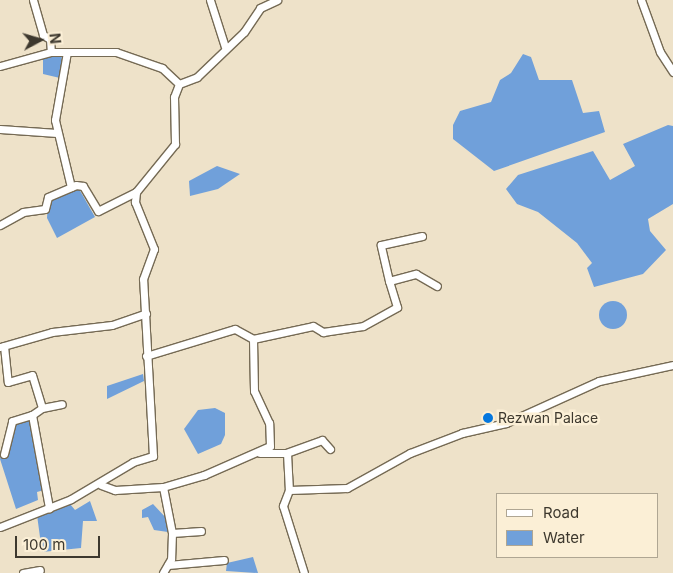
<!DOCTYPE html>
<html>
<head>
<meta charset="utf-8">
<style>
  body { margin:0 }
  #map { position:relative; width:673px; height:573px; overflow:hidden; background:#eee2c9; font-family:Inter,sans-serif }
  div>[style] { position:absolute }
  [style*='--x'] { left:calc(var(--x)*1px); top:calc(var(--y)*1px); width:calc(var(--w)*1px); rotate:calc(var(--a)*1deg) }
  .water>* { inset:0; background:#70a0da }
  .round { border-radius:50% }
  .roads { filter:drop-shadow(1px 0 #756a54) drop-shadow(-1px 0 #756a54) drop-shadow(0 1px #756a54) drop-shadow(0 -1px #756a54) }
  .minor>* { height:7px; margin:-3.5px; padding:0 3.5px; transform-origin:3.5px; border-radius:3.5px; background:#fff }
  .dots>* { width:14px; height:14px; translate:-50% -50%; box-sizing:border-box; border:2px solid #fbefd6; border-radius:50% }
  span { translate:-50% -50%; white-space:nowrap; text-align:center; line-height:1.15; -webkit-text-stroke:5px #fbefd6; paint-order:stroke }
  .poi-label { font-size:14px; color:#3d382e }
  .left { translate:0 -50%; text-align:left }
  .legend { position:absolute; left:496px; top:493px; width:162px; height:65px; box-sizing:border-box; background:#fbefd6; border:1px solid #afa693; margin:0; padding:6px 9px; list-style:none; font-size:15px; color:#3d382e }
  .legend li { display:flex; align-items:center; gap:10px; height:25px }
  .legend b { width:25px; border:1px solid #afa693 }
  .north { position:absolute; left:15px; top:15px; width:50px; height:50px; -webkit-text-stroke:4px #fbefd6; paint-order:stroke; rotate:84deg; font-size:14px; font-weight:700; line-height:20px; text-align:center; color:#3d382e }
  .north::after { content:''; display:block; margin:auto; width:18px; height:22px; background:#3d382e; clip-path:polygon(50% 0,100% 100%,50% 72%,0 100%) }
  .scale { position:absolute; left:15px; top:536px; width:85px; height:22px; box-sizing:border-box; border:2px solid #3d382e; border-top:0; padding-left:6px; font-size:15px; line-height:18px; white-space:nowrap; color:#3d382e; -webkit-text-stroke:4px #fbefd6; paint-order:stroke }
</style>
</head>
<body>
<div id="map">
  <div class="water">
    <div style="clip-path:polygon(523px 54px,531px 57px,539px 80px,572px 80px,583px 113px,599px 111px,605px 132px,494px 171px,453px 139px,453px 125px,460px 111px,491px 102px,500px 80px,511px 73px)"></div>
    <div style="clip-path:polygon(43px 55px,62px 55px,60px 78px,43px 74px)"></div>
    <div style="clip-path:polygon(668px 125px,673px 126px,673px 204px,648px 219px,650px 231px,666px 250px,643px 274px,594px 287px,587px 268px,592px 263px,577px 243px,538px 212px,517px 204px,506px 189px,518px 175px,593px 151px,610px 180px,635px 166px,623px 144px)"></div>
    <div style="clip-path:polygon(217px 166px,240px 174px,218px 189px,190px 196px,189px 181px)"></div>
    <div style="clip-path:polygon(78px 187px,95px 217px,57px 238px,47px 218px,48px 200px)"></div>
    <div class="round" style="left:599px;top:301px;width:28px;height:28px"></div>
    <div style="clip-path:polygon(143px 374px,144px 381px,107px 399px,107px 386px)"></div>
    <div style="clip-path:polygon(215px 408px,225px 413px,225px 435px,221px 444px,198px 454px,184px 429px,198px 410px)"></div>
    <div style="clip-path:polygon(31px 416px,44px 490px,37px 492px,38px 500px,16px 509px,0 459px,13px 422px)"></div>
    <div style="clip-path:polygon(90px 501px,97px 521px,83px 521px,81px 548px,42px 552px,37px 515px,70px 504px,75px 510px)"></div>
    <div style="clip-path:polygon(153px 504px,167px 519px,168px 532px,154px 530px,148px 517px,142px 518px,142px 510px)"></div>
    <div style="clip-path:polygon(253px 557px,258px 573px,226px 571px,227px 563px)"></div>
  </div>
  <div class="roads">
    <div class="minor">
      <div style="--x:33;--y:0;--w:36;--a:74"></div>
      <div style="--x:43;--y:35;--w:8;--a:30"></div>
      <div style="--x:50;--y:39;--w:13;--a:86"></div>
      <div style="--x:210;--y:0;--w:49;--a:72.3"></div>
      <div style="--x:641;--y:0;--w:55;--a:69.9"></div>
      <div style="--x:660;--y:52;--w:24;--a:57"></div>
      <div style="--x:67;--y:52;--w:69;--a:100"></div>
      <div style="--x:55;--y:120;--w:69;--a:76.6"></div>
      <div style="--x:0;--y:66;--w:53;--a:-15.4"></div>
      <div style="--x:51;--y:52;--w:65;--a:0"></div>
      <div style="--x:116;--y:52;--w:49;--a:19.2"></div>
      <div style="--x:162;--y:68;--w:23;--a:43"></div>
      <div style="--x:179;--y:84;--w:19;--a:-21"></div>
      <div style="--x:197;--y:77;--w:65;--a:-43.8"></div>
      <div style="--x:244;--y:32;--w:29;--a:-56"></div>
      <div style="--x:260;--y:8;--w:19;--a:-25"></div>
      <div style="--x:0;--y:129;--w:57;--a:4"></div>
      <div style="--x:0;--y:225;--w:26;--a:-29"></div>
      <div style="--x:23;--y:212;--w:22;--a:-8"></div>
      <div style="--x:45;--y:209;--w:12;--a:-76"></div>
      <div style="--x:48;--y:197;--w:30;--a:-23"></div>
      <div style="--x:76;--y:185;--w:7;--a:8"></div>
      <div style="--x:83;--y:186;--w:29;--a:59"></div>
      <div style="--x:98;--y:211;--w:42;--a:-26.6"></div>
      <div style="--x:389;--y:281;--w:37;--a:-103"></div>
      <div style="--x:381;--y:245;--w:42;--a:-12.4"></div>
      <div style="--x:4;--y:346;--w:36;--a:84"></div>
      <div style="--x:8;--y:382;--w:25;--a:-16"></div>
      <div style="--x:32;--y:375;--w:34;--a:73"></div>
      <div style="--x:42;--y:408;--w:12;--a:145"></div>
      <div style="--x:0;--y:347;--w:54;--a:-16.1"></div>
      <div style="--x:52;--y:332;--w:60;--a:-6.7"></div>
      <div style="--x:112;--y:325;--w:36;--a:-19"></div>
      <div style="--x:146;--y:356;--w:93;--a:-16.9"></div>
      <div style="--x:235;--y:329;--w:21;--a:29"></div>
      <div style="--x:253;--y:339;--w:61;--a:-12.2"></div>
      <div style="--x:313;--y:326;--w:12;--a:31"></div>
      <div style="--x:323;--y:332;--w:40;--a:-8.5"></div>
      <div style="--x:363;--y:326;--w:39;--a:-29"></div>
      <div style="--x:397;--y:307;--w:27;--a:-107"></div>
      <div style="--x:389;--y:281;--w:28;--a:-15"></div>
      <div style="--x:416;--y:274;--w:24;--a:30"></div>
      <div style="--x:42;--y:408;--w:20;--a:-11"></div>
      <div style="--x:330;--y:449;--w:12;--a:-132"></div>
      <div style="--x:322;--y:440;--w:37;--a:160"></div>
      <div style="--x:287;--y:453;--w:37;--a:87"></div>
      <div style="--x:289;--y:490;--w:58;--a:-2"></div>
      <div style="--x:347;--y:488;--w:72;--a:-29.1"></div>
      <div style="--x:410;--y:453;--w:56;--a:-21"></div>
      <div style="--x:462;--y:433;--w:45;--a:-12.8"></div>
      <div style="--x:506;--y:423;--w:102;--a:-24.3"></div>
      <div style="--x:599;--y:381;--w:76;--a:-12.2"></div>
      <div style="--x:260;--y:453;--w:27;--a:0"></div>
      <div style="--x:4;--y:454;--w:34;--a:-76"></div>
      <div style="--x:12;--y:421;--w:21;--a:-17"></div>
      <div style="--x:32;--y:415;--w:95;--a:79.6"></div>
      <div style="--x:101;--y:485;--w:15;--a:20"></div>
      <div style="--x:115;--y:490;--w:48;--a:-3.6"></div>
      <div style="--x:163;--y:487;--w:43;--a:-16.3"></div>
      <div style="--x:204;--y:475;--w:72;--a:-23.7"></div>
      <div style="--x:270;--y:446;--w:23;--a:-92"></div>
      <div style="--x:269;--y:423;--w:35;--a:-115"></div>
      <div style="--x:254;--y:391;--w:52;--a:-91.1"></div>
      <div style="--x:163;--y:487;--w:47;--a:78.9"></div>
      <div style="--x:172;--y:533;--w:26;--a:92"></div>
      <div style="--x:171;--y:559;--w:16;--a:120"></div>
      <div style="--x:289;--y:490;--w:17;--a:111"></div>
      <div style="--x:283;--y:506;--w:70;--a:72.6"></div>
      <div style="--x:0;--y:527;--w:76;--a:-21.5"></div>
      <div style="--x:71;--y:499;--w:72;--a:-30.8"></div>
      <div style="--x:133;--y:462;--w:21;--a:-17"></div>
      <div style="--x:153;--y:456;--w:177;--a:-93.2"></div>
      <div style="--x:143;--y:279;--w:32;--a:-70"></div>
      <div style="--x:154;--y:249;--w:51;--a:-112"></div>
      <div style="--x:135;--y:202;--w:10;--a:-84"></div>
      <div style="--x:136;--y:192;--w:62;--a:-50.9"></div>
      <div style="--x:175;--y:144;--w:47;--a:-91.2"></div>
      <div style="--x:174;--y:97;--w:14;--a:-69"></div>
      <div style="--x:172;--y:533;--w:29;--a:-4"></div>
      <div style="--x:168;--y:565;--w:56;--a:-5.1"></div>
      <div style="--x:23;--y:573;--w:17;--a:-10"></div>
    </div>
  </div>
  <div class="dots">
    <div style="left:488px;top:418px;background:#0577de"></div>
  </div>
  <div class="poi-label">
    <span class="left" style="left:498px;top:418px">Rezwan Palace</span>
  </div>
  <ul class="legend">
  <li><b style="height:6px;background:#fff"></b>Road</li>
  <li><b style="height:14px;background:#70a0da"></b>Water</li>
  </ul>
  <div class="north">N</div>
  <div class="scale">100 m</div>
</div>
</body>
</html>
